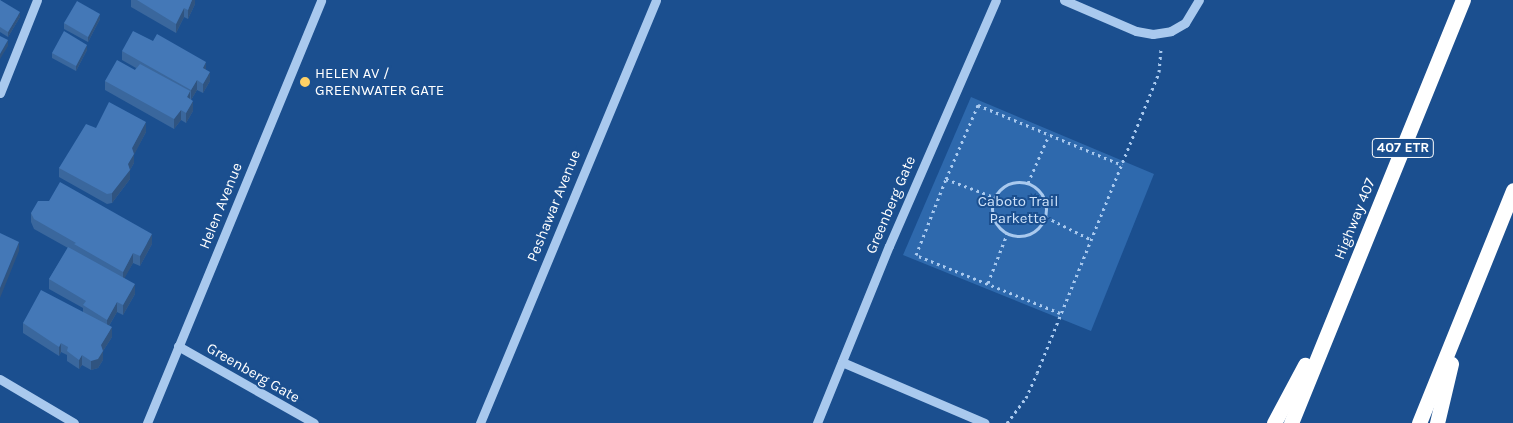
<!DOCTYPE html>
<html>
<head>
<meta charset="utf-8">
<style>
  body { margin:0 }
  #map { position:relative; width:1513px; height:423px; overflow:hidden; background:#1b4f8f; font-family:Karla,sans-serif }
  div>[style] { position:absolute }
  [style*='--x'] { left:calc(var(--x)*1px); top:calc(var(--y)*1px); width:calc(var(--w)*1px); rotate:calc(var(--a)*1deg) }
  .green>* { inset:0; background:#2e69ad }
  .path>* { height:3px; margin-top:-1.5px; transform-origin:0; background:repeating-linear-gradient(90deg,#a9c9ee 0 2.5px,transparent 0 6.5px) }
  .path>.ring { margin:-1.5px; padding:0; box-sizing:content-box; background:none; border:3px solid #a9c9ee; border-radius:50% }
  .minor>* { height:9px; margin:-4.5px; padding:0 4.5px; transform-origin:4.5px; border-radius:4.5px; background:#a9c9ee }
  .highway>* { height:15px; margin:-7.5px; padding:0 7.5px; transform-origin:7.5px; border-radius:7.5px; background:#fff }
  .wall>* { inset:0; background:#3a679d }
  .shaded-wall>* { inset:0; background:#305480 }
  .building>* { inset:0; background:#4478b7 }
  .dots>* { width:14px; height:14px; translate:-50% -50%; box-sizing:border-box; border:2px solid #1b4f8f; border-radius:50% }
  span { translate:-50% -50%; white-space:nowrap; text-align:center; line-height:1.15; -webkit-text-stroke:4px #1b4f8f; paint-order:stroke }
  .shield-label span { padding:1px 4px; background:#1b4f8f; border:1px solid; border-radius:4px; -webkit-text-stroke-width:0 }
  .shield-label { font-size:14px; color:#fff; font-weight:700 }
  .poi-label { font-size:15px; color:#fff }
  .left { translate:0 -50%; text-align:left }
  .park-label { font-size:15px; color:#cfe3fa }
  .street-label { font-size:15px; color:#fff }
</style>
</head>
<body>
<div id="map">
  <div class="green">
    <div style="clip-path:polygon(971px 97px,1154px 174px,1091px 331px,903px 255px)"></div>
  </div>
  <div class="path">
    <div style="--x:946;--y:179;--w:51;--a:20.6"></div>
    <div class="ring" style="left:992px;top:182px;width:51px;height:51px"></div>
    <div style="--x:1028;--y:183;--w:52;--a:-66.4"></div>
    <div style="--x:1046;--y:217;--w:51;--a:26.6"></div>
    <div style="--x:988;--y:283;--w:53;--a:-68.8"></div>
    <div style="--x:1060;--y:313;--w:155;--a:-158.1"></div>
    <div style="--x:916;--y:255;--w:82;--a:-68.5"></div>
    <div style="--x:946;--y:179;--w:81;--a:-66.6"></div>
    <div style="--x:978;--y:105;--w:156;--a:22.6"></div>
    <div style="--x:1007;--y:423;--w:31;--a:-53"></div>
    <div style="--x:1026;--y:398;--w:27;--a:-66"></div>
    <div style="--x:1037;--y:373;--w:325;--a:-67.9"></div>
    <div style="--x:1159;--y:72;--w:23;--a:-85"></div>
  </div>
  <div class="minor">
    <div style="--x:1064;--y:0;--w:78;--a:23.3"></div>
    <div style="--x:1136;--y:31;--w:17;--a:10"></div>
    <div style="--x:1153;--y:34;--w:18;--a:-9"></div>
    <div style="--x:1171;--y:31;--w:16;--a:-30"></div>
    <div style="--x:1185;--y:23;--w:27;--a:-59"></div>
    <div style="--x:0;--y:93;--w:100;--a:-68.3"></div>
    <div style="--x:178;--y:346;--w:156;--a:29.5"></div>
    <div style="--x:842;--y:362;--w:155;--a:23.1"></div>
    <div style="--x:0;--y:379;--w:86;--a:30.7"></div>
    <div style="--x:147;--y:423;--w:457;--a:-67.6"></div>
    <div style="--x:480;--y:423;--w:458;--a:-67.4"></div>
    <div style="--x:817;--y:423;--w:191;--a:-67.9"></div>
    <div style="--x:889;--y:246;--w:268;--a:-66.5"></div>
  </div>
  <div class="highway">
    <div style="--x:1274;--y:423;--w:66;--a:-61.9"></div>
    <div style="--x:1291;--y:423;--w:457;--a:-67.9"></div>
    <div style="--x:1419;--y:423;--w:251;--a:-68"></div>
    <div style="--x:1437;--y:423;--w:61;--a:-76.7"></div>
  </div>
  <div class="wall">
    <div style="clip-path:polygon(0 0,20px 17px,8px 37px,0 32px)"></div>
    <div style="clip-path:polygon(131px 0,195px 0,195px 4px,188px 19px,184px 17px,176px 33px,131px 7px)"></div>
    <div style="clip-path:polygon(100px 19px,88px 42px,64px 29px,64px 23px)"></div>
    <div style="clip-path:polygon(87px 50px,76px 71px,52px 58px,52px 53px)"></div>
    <div style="clip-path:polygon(122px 51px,206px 70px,210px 81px,203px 93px,197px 90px,191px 100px,193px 111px,186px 123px,181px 120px,174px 129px,105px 90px,105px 81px,135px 70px,136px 68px,122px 60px)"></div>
    <div style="clip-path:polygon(96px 128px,146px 132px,134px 154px,134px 163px,130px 170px,130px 179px,112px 203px,107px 204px,59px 177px,59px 168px)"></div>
    <div style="clip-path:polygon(31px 213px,152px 244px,140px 266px,133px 263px,124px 278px,135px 294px,123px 315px,117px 312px,109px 326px,112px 337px,103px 351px,103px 360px,98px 368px,91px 370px,82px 365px,79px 369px,67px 361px,67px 355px,61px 352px,59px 356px,23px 333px,23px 323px,83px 312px,83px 308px,49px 289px,49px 279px,68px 248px,34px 229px,31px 222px)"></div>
  </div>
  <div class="shaded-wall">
    <div style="clip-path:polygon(192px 0,195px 0,195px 4px,188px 19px,188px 10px)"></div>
    <div style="clip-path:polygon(184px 8px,184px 17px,176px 33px,176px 24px)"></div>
    <div style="clip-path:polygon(20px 12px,20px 17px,8px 37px,8px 32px)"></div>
    <div style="clip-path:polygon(100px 14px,100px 19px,88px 42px,88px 37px)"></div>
    <div style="clip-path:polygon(8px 40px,8px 46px,0 59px,0 54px)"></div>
    <div style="clip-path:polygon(87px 45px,87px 50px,76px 71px,76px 66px)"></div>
    <div style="clip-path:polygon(206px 62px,206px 72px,203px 68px)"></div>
    <div style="clip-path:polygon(210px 72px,210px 81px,203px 93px,203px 84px)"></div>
    <div style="clip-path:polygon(197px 80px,197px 90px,191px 100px,191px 90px)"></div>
    <div style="clip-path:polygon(190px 91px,190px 101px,187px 97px)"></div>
    <div style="clip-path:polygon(193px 101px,193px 111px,186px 123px,186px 113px)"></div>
    <div style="clip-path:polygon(181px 110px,181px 120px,174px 129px,174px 119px)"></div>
    <div style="clip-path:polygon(146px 122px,146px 132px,134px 155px,134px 154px,134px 163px,130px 170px,130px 179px,112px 203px,112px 193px,128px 164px,132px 148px)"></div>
    <div style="clip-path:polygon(152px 234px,152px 244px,140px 266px,140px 256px)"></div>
    <div style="clip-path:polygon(19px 242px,19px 251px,0 298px,0 288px)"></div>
    <div style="clip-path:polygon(133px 253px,133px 263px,123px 281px,123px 272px)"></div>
    <div style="clip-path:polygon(135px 284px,135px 294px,123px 315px,123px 305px)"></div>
    <div style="clip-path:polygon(117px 302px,117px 312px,107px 329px,107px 320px)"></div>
    <div style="clip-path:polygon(112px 327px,112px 337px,103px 351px,103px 360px,98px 368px,91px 370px,91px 361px)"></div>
    <div style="clip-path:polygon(61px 343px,61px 352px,59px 356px,59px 347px)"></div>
    <div style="clip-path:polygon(82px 355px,82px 365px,79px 369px,79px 360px)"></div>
  </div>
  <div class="building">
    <div style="clip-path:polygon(0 0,20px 12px,8px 32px,0 27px)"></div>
    <div style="clip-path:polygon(137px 0,192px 0,188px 10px,184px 8px,176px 24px)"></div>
    <div style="clip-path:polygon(77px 1px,100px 14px,88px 37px,64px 23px)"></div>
    <div style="clip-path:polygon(64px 31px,87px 45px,76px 66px,52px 53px)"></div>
    <div style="clip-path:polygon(133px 31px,153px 41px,157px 34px,206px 62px,203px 68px,210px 72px,203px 84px,197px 80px,191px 90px,122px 51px)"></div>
    <div style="clip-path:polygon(0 36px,8px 40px,0 54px)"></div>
    <div style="clip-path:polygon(117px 60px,135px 70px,140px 64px,190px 91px,187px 97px,193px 101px,186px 113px,181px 110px,174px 119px,105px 81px)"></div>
    <div style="clip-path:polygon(109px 102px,146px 122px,132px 148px,134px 154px,128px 164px,130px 170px,112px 193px,107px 194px,59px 168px,86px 124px,96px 128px)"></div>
    <div style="clip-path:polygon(60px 182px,152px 234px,140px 256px,133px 253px,123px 272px,74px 244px,76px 243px,34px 219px,31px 213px,38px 201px,49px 201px)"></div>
    <div style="clip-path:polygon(0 233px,19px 242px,0 288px)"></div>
    <div style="clip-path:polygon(68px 247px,135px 284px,123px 305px,117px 302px,107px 320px,83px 305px,86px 301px,49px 279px)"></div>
    <div style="clip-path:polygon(41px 290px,112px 327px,101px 345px,103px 351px,98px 359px,91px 361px,82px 355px,79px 360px,67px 351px,68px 347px,61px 343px,59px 347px,23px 323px)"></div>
  </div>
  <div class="dots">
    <div style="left:305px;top:82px;background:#ffd166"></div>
  </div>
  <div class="shield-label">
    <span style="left:1403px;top:148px">407 ETR</span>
  </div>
  <div class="poi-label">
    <span class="left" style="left:315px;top:82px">HELEN AV /<br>GREENWATER GATE</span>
  </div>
  <div class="park-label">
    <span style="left:1018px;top:210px">Caboto Trail<br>Parkette</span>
  </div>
  <div class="street-label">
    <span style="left:891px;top:205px;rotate:-67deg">Greenberg Gate</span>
    <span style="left:221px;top:206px;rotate:-68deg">Helen Avenue</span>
    <span style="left:554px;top:206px;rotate:-68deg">Peshawar Avenue</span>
    <span style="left:1355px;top:219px;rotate:-68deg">Highway 407</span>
    <span style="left:253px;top:373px;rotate:30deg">Greenberg Gate</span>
  </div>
</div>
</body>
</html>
